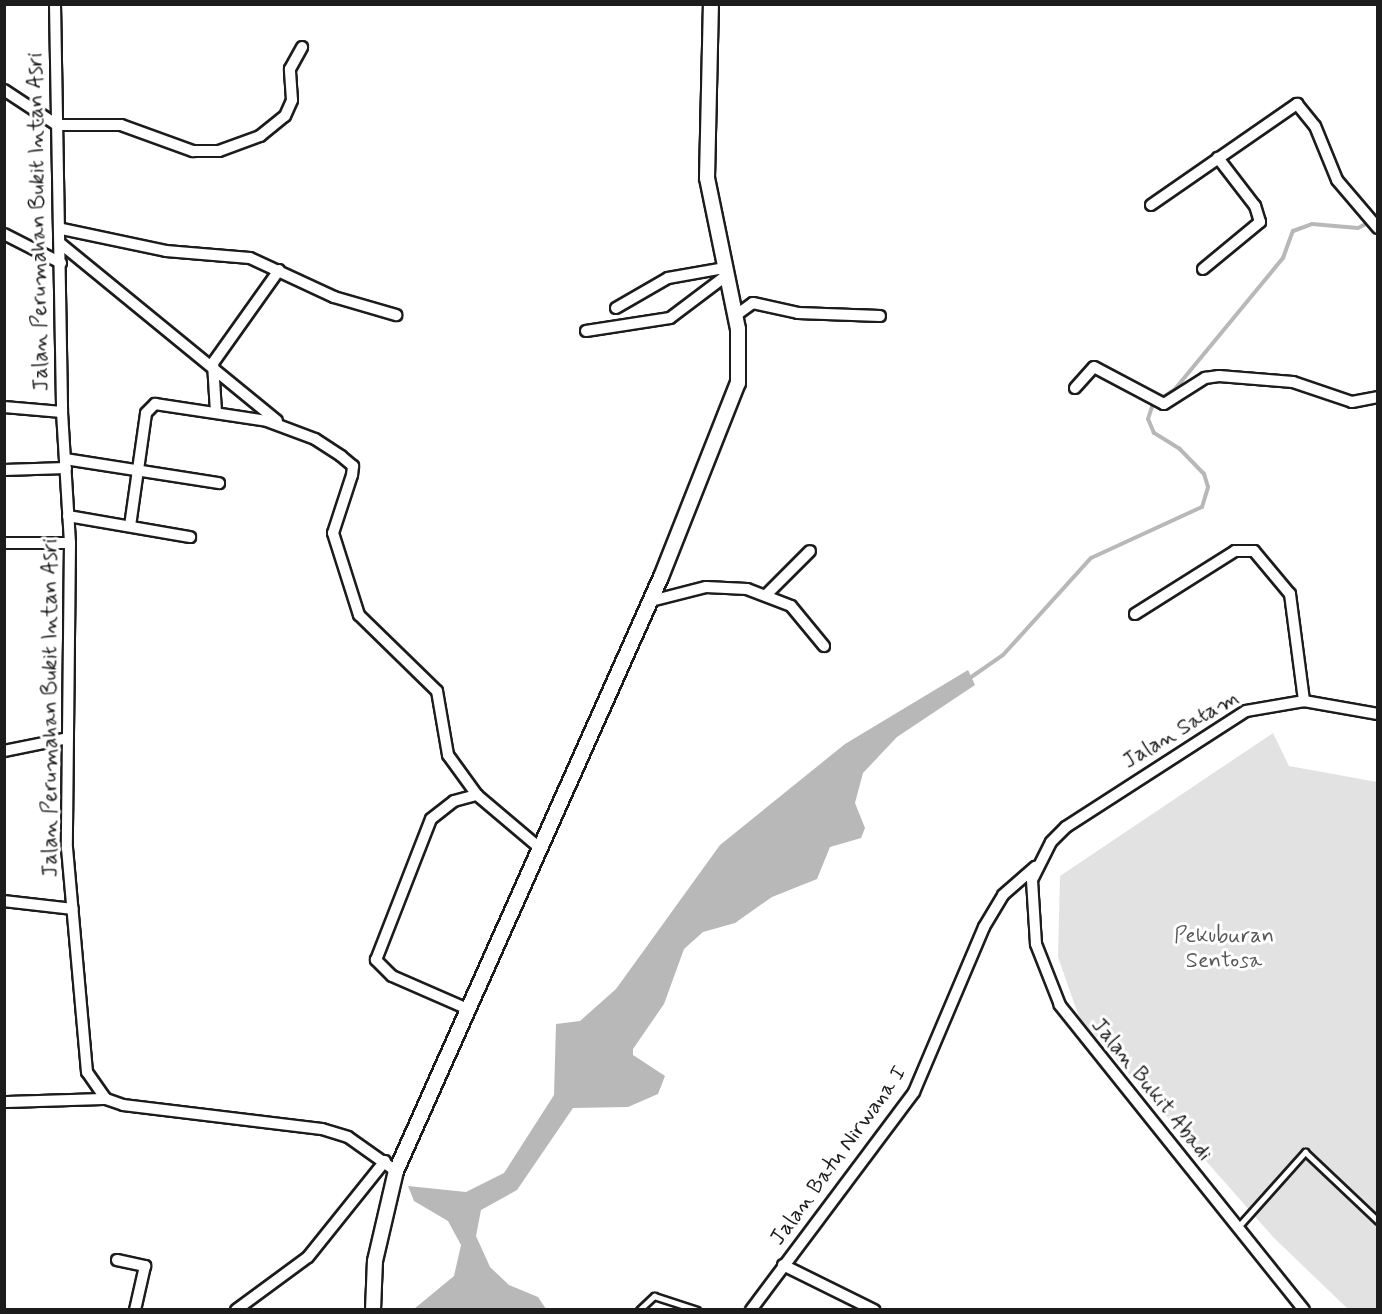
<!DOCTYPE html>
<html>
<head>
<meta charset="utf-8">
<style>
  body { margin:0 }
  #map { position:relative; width:1382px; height:1314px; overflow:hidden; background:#fff; font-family:Mynerve,sans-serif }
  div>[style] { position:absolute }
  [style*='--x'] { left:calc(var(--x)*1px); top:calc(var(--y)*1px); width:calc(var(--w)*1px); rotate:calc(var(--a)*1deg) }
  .green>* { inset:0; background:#e2e2e2 }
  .water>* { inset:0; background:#b8b8b8 }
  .stream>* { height:4px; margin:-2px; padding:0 2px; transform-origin:2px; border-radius:2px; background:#b8b8b8 }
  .roads { filter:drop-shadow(2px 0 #1c1c1c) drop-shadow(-2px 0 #1c1c1c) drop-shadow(0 2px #1c1c1c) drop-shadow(0 -2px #1c1c1c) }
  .service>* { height:5px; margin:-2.5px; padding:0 2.5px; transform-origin:2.5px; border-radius:2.5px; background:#fff }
  .minor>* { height:10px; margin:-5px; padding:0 5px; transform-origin:5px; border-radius:5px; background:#fff }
  .tertiary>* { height:14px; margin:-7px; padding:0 7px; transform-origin:7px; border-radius:7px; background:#fff }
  span { translate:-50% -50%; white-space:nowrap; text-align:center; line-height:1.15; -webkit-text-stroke:6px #fff; paint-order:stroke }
  .street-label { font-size:22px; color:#1c1c1c }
  .park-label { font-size:22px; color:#575757 }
  .frame { position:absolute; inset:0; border:6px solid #1c1c1c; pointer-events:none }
</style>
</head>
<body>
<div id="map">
  <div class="green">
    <div style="clip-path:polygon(1273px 733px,1289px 766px,1377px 782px,1377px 1309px,1348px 1309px,1273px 1237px,1079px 1017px,1058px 957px,1060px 876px)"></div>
  </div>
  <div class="water">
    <div style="clip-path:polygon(968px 670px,975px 685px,897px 737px,863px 773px,855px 803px,865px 828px,861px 838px,830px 847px,817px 879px,772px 897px,735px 923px,703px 932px,684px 949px,664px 1004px,633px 1049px,633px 1055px,665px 1076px,658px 1094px,628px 1107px,573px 1108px,517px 1190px,481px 1210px,476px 1236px,490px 1267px,509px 1285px,538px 1297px,546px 1309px,414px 1309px,454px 1276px,461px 1245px,448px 1221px,414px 1201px,408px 1186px,466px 1192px,504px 1173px,554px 1095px,556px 1024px,580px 1021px,616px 989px,720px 845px,845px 744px)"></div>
  </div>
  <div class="stream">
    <div style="--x:967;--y:680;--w:44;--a:-34.8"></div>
    <div style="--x:1003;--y:655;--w:131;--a:-47.8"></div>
    <div style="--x:1091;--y:558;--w:122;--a:-24.7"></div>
    <div style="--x:1202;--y:507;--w:21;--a:-73"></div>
    <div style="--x:1208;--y:487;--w:14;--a:-107"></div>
    <div style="--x:1204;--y:474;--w:35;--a:-134"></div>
    <div style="--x:1180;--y:449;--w:31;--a:-148"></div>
    <div style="--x:1154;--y:433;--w:15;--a:-113"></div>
    <div style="--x:1148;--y:419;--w:16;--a:-72"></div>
    <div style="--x:1153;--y:404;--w:27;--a:-34"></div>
    <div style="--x:1175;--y:389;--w:170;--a:-50.5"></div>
    <div style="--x:1283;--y:258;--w:29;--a:-70"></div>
    <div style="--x:1293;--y:231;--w:20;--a:-20"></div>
    <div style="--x:1312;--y:224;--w:46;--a:5"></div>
    <div style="--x:1358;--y:228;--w:22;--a:-27"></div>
  </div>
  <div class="roads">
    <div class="service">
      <div style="--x:1238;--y:1227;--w:101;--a:-48.2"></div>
      <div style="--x:1305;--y:1152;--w:100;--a:43.4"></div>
      <div style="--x:639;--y:1310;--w:21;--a:-43"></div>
      <div style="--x:654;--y:1296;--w:45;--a:18"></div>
    </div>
    <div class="minor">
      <div style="--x:55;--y:4;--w:408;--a:89"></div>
      <div style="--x:62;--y:412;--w:131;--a:86.5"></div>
      <div style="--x:70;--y:543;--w:305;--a:90.6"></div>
      <div style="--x:67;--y:848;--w:225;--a:84.9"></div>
      <div style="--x:87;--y:1072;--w:33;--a:55"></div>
      <div style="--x:106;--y:1099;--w:18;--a:19"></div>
      <div style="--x:123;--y:1105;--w:200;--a:6.9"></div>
      <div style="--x:322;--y:1129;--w:27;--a:17"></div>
      <div style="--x:348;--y:1137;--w:59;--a:35.3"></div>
      <div style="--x:4;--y:90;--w:64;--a:33.4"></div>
      <div style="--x:57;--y:125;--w:64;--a:0"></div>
      <div style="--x:121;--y:125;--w:77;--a:19.9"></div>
      <div style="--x:193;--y:151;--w:26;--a:0"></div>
      <div style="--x:219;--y:151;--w:44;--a:-20.1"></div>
      <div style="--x:260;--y:136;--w:32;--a:-39"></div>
      <div style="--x:285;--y:116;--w:17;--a:-66"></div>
      <div style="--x:292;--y:100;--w:31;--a:-94"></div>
      <div style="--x:290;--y:69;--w:25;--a:-61"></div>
      <div style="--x:1151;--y:205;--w:178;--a:-34.7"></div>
      <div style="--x:1297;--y:104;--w:28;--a:51"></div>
      <div style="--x:1315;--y:126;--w:58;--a:67.8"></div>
      <div style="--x:1337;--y:180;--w:63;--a:49.5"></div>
      <div style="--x:62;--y:229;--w:106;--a:11.9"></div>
      <div style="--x:166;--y:251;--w:84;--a:4.8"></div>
      <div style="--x:250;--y:258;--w:93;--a:24.9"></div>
      <div style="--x:334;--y:297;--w:65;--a:16.2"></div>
      <div style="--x:4;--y:234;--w:64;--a:27"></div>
      <div style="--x:61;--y:244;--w:279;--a:39.3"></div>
      <div style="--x:1203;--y:269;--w:74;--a:-39.5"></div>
      <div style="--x:1260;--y:222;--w:17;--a:-107"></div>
      <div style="--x:1255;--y:206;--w:61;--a:-127.6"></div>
      <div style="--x:616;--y:308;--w:60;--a:-30"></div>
      <div style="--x:668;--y:278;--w:58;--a:-10"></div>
      <div style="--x:735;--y:316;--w:22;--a:-36"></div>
      <div style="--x:753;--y:303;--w:46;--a:12.5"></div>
      <div style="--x:798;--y:313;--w:82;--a:2.1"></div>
      <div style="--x:586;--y:331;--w:85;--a:-8.8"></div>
      <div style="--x:670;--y:318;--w:71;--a:-37"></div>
      <div style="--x:1075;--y:388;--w:28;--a:-48"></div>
      <div style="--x:1094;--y:367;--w:79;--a:27.9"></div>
      <div style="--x:1164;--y:404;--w:49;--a:-32.4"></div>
      <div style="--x:1205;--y:378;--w:14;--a:-8"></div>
      <div style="--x:1219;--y:376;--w:74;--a:4.6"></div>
      <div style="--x:1293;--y:382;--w:62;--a:18.7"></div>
      <div style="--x:1352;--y:402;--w:26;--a:-11"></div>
      <div style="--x:4;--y:407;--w:58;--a:4.9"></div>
      <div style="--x:216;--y:412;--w:49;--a:-93.5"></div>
      <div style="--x:213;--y:363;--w:114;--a:-54.6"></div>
      <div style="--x:65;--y:459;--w:156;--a:8.9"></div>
      <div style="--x:4;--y:470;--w:62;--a:-1.8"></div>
      <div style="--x:68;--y:516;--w:124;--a:9.8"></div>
      <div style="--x:130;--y:526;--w:114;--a:-81.9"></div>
      <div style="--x:146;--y:413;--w:13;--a:-45"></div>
      <div style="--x:155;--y:404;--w:113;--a:8.6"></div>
      <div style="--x:267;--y:421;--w:51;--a:20.6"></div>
      <div style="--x:315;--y:439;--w:31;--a:33"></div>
      <div style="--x:341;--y:456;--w:16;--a:40"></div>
      <div style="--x:353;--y:466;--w:9;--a:96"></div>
      <div style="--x:352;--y:475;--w:61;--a:108.1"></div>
      <div style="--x:333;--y:533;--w:86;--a:72.4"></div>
      <div style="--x:359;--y:615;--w:109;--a:44.3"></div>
      <div style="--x:437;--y:691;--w:65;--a:80.2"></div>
      <div style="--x:448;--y:755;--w:49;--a:54.1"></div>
      <div style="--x:477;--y:795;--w:84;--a:40.2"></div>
      <div style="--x:4;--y:543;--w:66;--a:0"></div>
      <div style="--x:766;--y:595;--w:62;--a:-45"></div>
      <div style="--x:651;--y:601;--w:57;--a:-14.3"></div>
      <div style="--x:706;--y:587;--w:41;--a:2.8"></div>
      <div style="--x:747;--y:589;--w:47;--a:21.1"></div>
      <div style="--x:791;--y:606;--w:52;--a:50.5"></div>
      <div style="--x:1135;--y:614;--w:118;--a:-32.2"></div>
      <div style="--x:1235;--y:551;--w:19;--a:0"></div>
      <div style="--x:1254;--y:551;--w:56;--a:50.1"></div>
      <div style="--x:1290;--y:594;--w:108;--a:82.5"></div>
      <div style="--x:4;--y:751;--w:65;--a:-11.5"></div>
      <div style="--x:4;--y:901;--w:69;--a:6.6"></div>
      <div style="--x:470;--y:1010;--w:85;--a:-156.4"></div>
      <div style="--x:392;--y:976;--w:23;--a:-135"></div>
      <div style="--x:376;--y:960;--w:151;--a:-68.7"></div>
      <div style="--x:431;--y:819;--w:29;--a:-38"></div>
      <div style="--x:454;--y:801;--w:24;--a:-15"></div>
      <div style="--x:4;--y:1102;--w:102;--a:-1.7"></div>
      <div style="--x:117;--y:1260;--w:29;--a:12"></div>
      <div style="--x:145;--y:1266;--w:45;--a:102.8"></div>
      <div style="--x:783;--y:1265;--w:102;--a:26.3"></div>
      <div style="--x:236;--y:1310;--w:89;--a:-36.4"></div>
      <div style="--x:308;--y:1257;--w:123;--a:-51.3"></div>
      <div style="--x:751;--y:1310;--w:272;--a:-53.2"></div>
      <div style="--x:914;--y:1092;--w:179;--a:-67"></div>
      <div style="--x:984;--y:927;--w:37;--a:-59"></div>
      <div style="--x:1003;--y:895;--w:43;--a:-41.2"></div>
      <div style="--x:1304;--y:1310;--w:391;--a:-128.7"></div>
      <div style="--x:1060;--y:1005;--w:66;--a:-111.5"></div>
      <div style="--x:1036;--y:944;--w:64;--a:-93.6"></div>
      <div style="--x:1032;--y:880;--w:42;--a:-63.4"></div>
      <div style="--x:1051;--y:842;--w:21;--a:-45"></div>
      <div style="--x:1066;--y:827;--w:214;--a:-32.8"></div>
      <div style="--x:1246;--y:711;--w:59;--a:-9.8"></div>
      <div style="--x:1304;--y:701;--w:75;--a:10"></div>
    </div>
    <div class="tertiary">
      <div style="--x:373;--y:1310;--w:49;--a:-87.7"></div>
      <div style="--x:375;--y:1261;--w:92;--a:-76.9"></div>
      <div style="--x:396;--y:1171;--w:650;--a:-65.96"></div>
      <div style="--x:661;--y:577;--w:209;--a:-68.4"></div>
      <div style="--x:738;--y:383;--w:54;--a:-90"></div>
      <div style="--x:738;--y:329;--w:154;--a:-101.6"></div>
      <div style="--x:707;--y:178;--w:174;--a:-88.7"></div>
    </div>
  </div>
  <div class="street-label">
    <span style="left:39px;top:222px;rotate:-91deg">Jalan Perumahan Bukit Intan Asri</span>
    <span style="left:51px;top:708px;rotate:-90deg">Jalan Perumahan Bukit Intan Asri</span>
    <span style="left:1181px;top:730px;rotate:-31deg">Jalan Satam</span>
    <span style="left:1151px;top:1090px;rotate:51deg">Jalan Bukit Abadi</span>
    <span style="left:839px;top:1156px;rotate:-54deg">Jalan Batu Nirwana I</span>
  </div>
  <div class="park-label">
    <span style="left:1224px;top:949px">Pekuburan<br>Sentosa</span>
  </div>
  <div class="frame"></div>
</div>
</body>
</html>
